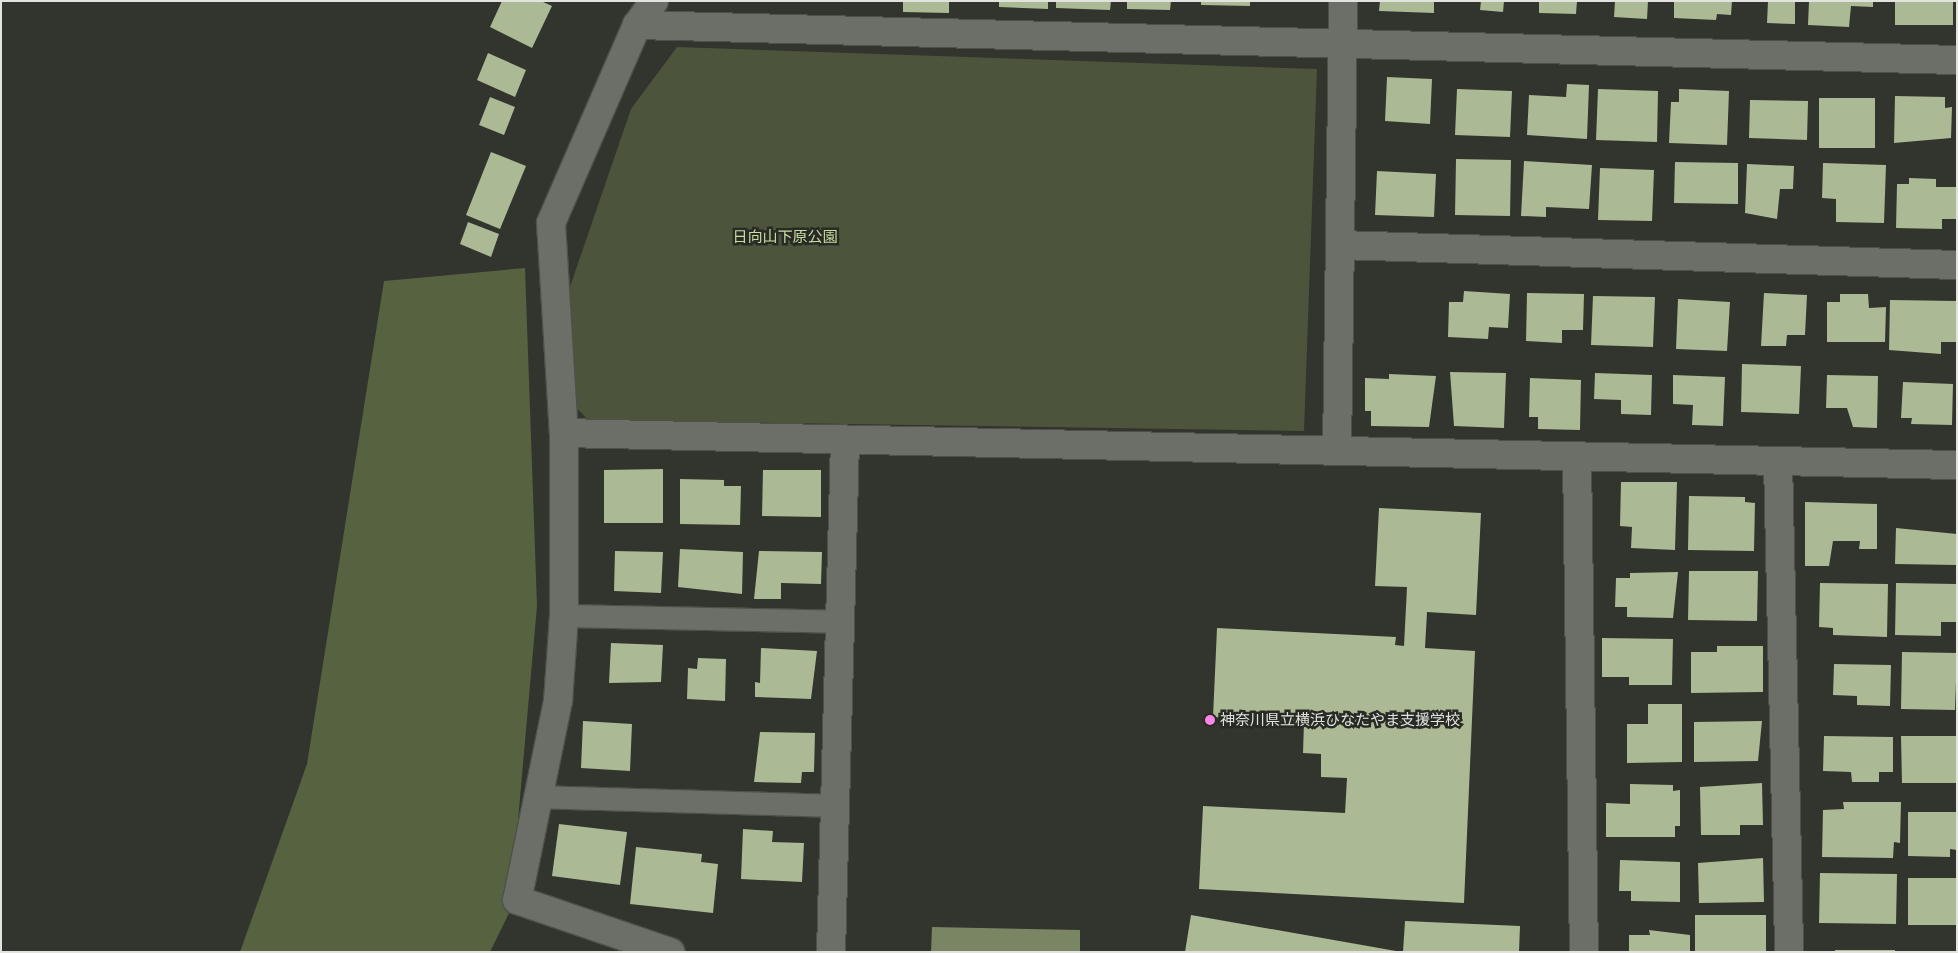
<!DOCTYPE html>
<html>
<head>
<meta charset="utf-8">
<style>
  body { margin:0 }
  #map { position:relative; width:1958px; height:953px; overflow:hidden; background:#32342e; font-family:Inter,"Noto Sans JP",sans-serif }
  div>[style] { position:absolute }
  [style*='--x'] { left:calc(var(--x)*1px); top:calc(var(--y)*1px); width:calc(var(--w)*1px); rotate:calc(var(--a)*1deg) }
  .green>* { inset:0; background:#4c553b }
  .forest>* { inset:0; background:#566240 }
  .water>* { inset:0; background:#7a8663 }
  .building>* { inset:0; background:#abb994 }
  .roads { filter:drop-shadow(1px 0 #4e504a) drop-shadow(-1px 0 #4e504a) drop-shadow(0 1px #4e504a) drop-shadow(0 -1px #4e504a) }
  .lane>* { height:22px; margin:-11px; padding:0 11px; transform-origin:11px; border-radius:11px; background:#6c6f68 }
  .street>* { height:28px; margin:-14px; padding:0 14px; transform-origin:14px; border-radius:14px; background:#6c6f68 }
  .dots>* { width:14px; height:14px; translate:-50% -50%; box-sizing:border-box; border:2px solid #282a24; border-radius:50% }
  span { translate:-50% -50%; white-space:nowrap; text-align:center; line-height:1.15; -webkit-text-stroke:5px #282a24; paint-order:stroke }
  .park-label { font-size:15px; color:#c8dda0 }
  .poi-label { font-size:15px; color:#e2e3df }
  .left { translate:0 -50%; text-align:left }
  .frame { position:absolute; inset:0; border:2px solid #e2e3df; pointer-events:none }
</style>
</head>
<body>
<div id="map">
  <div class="green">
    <div style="clip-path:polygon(677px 47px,1317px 69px,1304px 431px,588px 420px,559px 389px,561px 313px,631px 109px)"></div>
  </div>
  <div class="forest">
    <div style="clip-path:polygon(525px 268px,537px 606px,510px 911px,490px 952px,240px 952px,307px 764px,384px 281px)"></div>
  </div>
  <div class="water">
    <div style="clip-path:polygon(932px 927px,1080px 930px,1080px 952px,931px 952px)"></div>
  </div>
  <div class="building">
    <div style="clip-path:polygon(502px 1px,541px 1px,552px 6px,532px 48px,490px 27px)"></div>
    <div style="clip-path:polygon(903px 1px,949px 1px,949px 13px,903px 12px)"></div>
    <div style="clip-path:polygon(999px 1px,1048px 1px,1048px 9px,999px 7px)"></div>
    <div style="clip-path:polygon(1056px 1px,1111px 1px,1110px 10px,1056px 8px)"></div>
    <div style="clip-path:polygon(1127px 1px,1171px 1px,1170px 10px,1127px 9px)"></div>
    <div style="clip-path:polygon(1201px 1px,1250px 1px,1250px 6px,1201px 5px)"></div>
    <div style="clip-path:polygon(1380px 1px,1434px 1px,1434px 13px,1379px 11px)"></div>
    <div style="clip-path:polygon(1481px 1px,1504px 1px,1503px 12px,1480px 10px)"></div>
    <div style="clip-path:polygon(1539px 1px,1577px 1px,1576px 14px,1539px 13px)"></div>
    <div style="clip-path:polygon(1615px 1px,1648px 1px,1647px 19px,1614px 17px)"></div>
    <div style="clip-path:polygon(1674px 1px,1732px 1px,1731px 15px,1717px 14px,1716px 20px,1674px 18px)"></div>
    <div style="clip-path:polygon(1768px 1px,1795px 1px,1795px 24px,1767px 23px)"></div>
    <div style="clip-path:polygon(1809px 1px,1873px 1px,1873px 7px,1851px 6px,1849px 27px,1808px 25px)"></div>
    <div style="clip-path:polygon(1895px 1px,1953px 1px,1953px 25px,1895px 25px)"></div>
    <div style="clip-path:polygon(488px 53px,526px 70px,515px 97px,477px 80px)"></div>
    <div style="clip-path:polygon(1387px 77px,1432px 79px,1430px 124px,1385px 121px)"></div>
    <div style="clip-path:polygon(1567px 84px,1589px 85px,1587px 139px,1527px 135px,1529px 95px,1566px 97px)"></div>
    <div style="clip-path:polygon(1457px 89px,1512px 91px,1510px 137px,1455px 135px)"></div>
    <div style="clip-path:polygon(1598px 89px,1658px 91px,1657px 142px,1596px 140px)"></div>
    <div style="clip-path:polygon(1679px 89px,1729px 91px,1727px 145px,1669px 143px,1671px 102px,1679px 102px)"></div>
    <div style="clip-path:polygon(1895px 96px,1945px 97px,1945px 108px,1952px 107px,1951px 138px,1894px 143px)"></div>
    <div style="clip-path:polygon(490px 97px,515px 107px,504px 135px,479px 125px)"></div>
    <div style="clip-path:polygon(1819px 98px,1875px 98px,1875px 148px,1819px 148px)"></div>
    <div style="clip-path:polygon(1750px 100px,1808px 101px,1807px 140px,1749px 138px)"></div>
    <div style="clip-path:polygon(491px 152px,526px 166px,500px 229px,466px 215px)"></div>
    <div style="clip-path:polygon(1456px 159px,1511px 160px,1510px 216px,1455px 215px)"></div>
    <div style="clip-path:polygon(1524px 161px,1592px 165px,1589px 209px,1546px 207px,1546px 217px,1521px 216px)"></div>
    <div style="clip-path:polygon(1675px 162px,1738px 163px,1738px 204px,1674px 203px)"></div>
    <div style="clip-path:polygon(1823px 163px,1886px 165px,1884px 223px,1836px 222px,1836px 199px,1822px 198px)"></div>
    <div style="clip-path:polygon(1747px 164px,1794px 166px,1793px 189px,1780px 189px,1777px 219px,1745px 213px)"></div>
    <div style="clip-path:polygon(1600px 168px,1654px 170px,1652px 221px,1598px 220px)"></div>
    <div style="clip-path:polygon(1377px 171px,1436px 174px,1434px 217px,1375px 215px)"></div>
    <div style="clip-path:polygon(1909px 178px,1936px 179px,1936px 187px,1957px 187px,1957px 219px,1942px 219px,1942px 229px,1896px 228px,1897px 184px,1909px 184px)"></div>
    <div style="clip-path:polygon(468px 222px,499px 234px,491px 257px,460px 244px)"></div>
    <div style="clip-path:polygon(1464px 291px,1510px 294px,1508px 328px,1489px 327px,1488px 339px,1448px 337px,1449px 302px,1463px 302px)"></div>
    <div style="clip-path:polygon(1527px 293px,1584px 294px,1583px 330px,1562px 330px,1562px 343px,1526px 341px)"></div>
    <div style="clip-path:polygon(1764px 293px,1807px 295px,1805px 335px,1787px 335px,1786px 346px,1761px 346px)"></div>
    <div style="clip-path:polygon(1840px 294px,1868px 294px,1869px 308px,1886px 307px,1885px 342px,1827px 342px,1827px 302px,1840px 302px)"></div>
    <div style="clip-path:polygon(1593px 296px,1655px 297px,1653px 347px,1591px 345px)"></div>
    <div style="clip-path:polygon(1678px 299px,1730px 302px,1727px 351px,1676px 349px)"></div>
    <div style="clip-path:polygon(1890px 300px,1957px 301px,1957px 342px,1941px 342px,1941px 354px,1889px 350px)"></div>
    <div style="clip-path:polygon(1742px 364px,1801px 366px,1799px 414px,1741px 412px)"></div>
    <div style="clip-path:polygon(1450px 372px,1506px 373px,1504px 428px,1454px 426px)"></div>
    <div style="clip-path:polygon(1595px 373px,1652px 375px,1651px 415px,1621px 414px,1621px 400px,1594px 399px)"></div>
    <div style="clip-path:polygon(1389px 374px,1436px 376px,1429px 427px,1371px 426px,1371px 411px,1365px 411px,1365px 378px,1389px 379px)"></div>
    <div style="clip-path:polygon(1673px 375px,1725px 377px,1723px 426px,1692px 425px,1693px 405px,1673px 404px)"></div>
    <div style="clip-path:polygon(1827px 375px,1878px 376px,1877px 428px,1853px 427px,1847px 408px,1826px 408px)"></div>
    <div style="clip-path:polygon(1530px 378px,1581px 380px,1580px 430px,1538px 429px,1538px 417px,1529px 417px)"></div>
    <div style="clip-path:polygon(1903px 382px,1953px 384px,1952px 425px,1911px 424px,1912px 418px,1901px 418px)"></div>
    <div style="clip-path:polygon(663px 469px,663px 523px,604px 523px,604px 470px)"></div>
    <div style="clip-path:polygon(763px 470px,821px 470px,821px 517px,762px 516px)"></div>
    <div style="clip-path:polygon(680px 479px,724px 480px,724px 486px,741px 486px,740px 525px,680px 524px)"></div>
    <div style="clip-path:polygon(1621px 482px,1677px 482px,1675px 550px,1631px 548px,1632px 527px,1620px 526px)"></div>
    <div style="clip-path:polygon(1689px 496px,1745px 497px,1745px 502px,1755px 503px,1754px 551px,1688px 550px)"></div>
    <div style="clip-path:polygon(1805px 502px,1877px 504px,1877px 549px,1859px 549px,1860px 541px,1833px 541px,1829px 566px,1805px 566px)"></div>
    <div style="clip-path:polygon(1379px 508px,1481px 513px,1476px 615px,1427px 612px,1425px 648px,1475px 651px,1464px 903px,1199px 889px,1203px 806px,1345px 813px,1347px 778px,1321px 777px,1321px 754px,1303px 753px,1304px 722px,1213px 717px,1217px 628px,1396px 637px,1395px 645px,1404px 646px,1407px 587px,1375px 586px)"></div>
    <div style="clip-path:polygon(1896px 528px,1957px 534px,1957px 565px,1895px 564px)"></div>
    <div style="clip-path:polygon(680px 549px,743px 552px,742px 594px,678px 587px)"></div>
    <div style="clip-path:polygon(615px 551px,663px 552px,661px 593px,614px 591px)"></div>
    <div style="clip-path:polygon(759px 551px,822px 552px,821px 584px,781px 583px,781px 599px,754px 599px)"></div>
    <div style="clip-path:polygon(1689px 571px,1758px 571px,1757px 621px,1688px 620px)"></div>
    <div style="clip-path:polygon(1678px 572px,1673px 618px,1627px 617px,1627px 607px,1615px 607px,1616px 578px,1630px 578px,1630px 573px)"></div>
    <div style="clip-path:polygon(1820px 583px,1888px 584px,1887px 637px,1833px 635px,1833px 628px,1819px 627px)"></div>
    <div style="clip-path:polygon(1896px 583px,1957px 584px,1957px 622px,1941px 622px,1941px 636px,1895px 635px)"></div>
    <div style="clip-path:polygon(1602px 638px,1673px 639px,1672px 685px,1629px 685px,1629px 677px,1602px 677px)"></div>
    <div style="clip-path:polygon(611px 643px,663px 645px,661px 682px,609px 683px)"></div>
    <div style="clip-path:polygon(1717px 646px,1763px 646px,1763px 692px,1691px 693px,1691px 652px,1717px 652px)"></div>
    <div style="clip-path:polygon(761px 648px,817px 651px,811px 699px,755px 697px,755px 682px,760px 683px)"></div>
    <div style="clip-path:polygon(1902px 652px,1957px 653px,1955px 710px,1901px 709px)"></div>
    <div style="clip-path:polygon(698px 658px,726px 659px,725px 701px,687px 699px,688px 668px,697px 669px)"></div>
    <div style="clip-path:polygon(1834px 664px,1891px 665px,1890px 706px,1857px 705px,1857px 696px,1833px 695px)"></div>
    <div style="clip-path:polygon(1648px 704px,1682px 704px,1682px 762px,1627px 763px,1627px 724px,1648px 724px)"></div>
    <div style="clip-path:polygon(583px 721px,632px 724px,630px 771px,581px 768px)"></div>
    <div style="clip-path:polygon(1762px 721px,1758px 761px,1694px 762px,1694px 722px)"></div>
    <div style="clip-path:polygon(760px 732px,815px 733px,814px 772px,802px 772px,801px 783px,754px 782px)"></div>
    <div style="clip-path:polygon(1824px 736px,1893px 737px,1893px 772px,1879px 772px,1879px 782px,1852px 782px,1851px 772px,1823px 771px)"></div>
    <div style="clip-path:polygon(1901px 736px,1957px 736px,1957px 783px,1902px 783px)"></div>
    <div style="clip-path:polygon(1762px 783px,1763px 825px,1740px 825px,1740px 835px,1701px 835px,1700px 787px)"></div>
    <div style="clip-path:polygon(1630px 784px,1673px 785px,1673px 791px,1680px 790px,1680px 826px,1675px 826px,1675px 837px,1606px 837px,1606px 803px,1630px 804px)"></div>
    <div style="clip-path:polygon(1843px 802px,1901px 802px,1900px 843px,1894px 842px,1893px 858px,1822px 857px,1823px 810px,1844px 809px)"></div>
    <div style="clip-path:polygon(1908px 812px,1957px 812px,1957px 850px,1950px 849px,1950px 857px,1908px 856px)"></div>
    <div style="clip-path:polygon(559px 824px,627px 832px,620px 885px,552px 876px)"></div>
    <div style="clip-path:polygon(743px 829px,773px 831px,772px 842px,804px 843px,802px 882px,741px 879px)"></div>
    <div style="clip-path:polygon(636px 847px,702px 854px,701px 862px,718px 864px,713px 913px,630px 904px)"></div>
    <div style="clip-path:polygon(1763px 858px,1764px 902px,1699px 903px,1698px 863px)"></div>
    <div style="clip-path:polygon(1620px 860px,1680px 862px,1680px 902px,1631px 901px,1631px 891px,1619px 891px)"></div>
    <div style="clip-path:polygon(1820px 873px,1897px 874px,1896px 924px,1819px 923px)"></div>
    <div style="clip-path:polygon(1908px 878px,1957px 878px,1957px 925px,1908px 925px)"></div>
    <div style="clip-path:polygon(1191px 915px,1396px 951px,1396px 952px,1185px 952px)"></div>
    <div style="clip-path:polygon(1695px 915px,1766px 915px,1766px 952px,1695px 952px)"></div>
    <div style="clip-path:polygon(1405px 921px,1520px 926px,1519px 952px,1403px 952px)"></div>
    <div style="clip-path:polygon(1649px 930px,1690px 935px,1690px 952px,1629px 952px,1629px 935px,1650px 935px)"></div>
    <div style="clip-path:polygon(1835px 950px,1895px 950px,1895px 952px,1835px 952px)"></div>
  </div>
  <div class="roads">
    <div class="lane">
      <div style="--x:564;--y:616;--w:276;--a:1.2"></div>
      <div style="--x:537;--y:797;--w:298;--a:1.7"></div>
    </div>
    <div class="street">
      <div style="--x:654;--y:1;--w:29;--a:125"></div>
      <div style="--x:637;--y:25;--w:216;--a:113.5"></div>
      <div style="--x:551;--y:223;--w:210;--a:86.5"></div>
      <div style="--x:564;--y:433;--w:183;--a:90"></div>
      <div style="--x:564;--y:616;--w:85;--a:94"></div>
      <div style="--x:558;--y:701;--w:203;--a:101.6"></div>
      <div style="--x:517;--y:900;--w:162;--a:18.8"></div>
      <div style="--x:637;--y:25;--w:1320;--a:1.52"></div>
      <div style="--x:1340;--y:245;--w:617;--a:1.86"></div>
      <div style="--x:564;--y:433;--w:1393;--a:1.32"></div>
      <div style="--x:1337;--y:451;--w:450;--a:-89.2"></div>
      <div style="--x:1577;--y:456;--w:496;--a:89.2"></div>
      <div style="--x:1778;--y:461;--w:491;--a:88.7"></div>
      <div style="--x:831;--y:952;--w:512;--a:-88.43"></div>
    </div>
  </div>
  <div class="dots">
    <div style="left:1210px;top:720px;background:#fa87e6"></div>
  </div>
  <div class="park-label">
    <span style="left:785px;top:237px">日向山下原公園</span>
  </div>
  <div class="poi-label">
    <span class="left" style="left:1220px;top:720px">神奈川県立横浜ひなたやま支援学校</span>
  </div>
  <div class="frame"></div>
</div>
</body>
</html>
